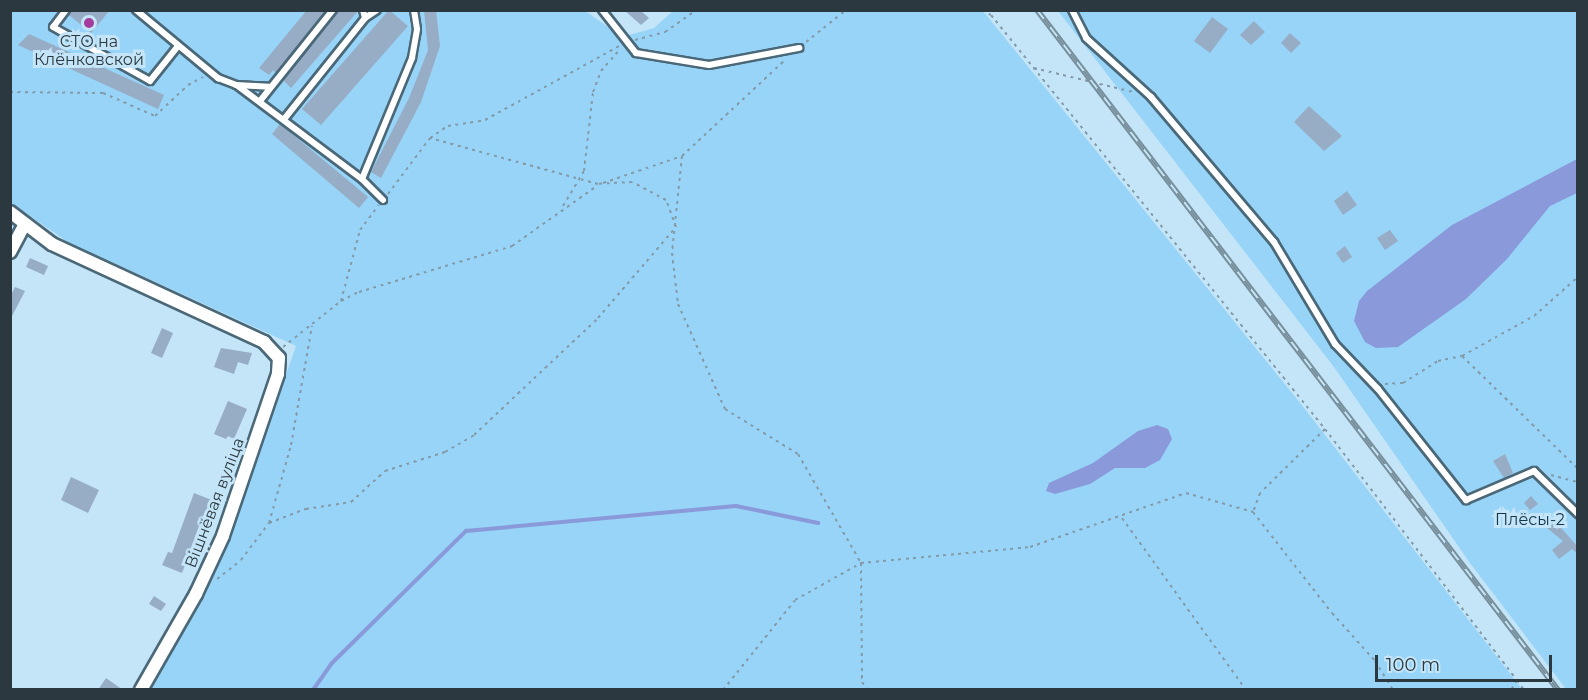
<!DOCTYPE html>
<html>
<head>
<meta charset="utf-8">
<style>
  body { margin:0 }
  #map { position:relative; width:1588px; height:700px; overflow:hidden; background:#c4e5f8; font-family:Montserrat,sans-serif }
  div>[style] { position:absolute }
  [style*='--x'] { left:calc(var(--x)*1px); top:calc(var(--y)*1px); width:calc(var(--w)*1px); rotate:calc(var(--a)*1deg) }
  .green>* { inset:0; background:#97d4f7 }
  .water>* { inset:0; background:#8999d9 }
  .stream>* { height:4px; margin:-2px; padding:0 2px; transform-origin:2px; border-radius:2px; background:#8999d9 }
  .building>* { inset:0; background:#97acc5 }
  .path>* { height:2px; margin-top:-1px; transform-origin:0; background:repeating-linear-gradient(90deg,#839ba9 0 3px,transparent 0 7.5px) }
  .roads { filter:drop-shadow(2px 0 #4a6878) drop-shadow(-2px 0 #4a6878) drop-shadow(0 2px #4a6878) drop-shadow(0 -2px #4a6878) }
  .lane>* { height:6px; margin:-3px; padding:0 3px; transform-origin:3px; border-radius:3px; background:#fff }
  .street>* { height:12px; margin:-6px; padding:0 6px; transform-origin:6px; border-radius:6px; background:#fff }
  .rail>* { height:6px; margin-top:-3px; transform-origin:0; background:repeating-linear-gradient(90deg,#c4e5f8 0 11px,#778e9b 0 22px); box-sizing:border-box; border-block:2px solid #778e9b }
  .dots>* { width:16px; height:16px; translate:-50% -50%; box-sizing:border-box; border:3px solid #c4e5f8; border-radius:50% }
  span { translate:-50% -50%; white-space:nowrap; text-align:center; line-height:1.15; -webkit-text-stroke:6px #c4e5f8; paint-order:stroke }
  .poi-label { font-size:16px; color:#2b383f }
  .street-label { font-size:16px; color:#2b383f }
  .park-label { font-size:16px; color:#133547 }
  .frame { position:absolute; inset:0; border:12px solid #2b383f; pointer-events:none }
  .scale { position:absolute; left:1375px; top:655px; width:177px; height:27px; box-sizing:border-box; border:3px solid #2b383f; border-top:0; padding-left:8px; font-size:18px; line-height:21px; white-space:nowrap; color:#2b383f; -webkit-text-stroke:4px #c4e5f8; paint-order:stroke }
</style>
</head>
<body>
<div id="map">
  <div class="green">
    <div style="clip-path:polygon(584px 10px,615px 32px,629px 35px,654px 28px,673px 11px,983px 11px,1301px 404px,1522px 689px,151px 689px,227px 544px,296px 346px,68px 242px,11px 203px,10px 11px)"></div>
    <div style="clip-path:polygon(1058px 11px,1577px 11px,1577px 689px,1566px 689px,1470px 563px,1334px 367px)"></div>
  </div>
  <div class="water">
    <div style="clip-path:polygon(1577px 159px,1577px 193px,1550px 206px,1507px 259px,1466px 299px,1398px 347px,1376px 348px,1365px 342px,1354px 321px,1359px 301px,1367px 291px,1452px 225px)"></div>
    <div style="clip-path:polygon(1157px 425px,1168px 429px,1172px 439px,1160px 460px,1145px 468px,1115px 468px,1090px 484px,1055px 494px,1046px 491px,1049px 483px,1093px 463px,1138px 431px)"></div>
  </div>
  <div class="stream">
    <div style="--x:313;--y:690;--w:32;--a:-55"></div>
    <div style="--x:331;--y:664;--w:190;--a:-44.6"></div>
    <div style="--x:466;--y:531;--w:271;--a:-5.3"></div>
    <div style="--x:736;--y:506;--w:84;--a:11.7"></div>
  </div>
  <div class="building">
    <div style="clip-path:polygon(71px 10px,110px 10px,91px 33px,69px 15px)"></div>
    <div style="clip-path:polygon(307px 10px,326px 10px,276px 73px,273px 70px,269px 75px,259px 68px)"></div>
    <div style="clip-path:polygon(338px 10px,358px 11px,291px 88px,283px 80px)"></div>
    <div style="clip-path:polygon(389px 10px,408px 26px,321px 125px,302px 109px)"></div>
    <div style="clip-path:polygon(424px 10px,436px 10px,440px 46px,421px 102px,381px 178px,371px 172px,409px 98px,428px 50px)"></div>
    <div style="clip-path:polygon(624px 10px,640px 10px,649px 18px,641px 25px)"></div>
    <div style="clip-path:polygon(1212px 17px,1228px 29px,1210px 53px,1194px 41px)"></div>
    <div style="clip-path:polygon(1254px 21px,1265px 32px,1251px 45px,1240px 35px)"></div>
    <div style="clip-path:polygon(1290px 33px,1301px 43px,1291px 53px,1281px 43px)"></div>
    <div style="clip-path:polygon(29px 34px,164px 95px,158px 109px,18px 45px)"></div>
    <div style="clip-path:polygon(1309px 106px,1342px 136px,1324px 151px,1294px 122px)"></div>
    <div style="clip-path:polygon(280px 124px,368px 197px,359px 208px,272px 134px)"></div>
    <div style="clip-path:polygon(1347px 191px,1357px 205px,1343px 215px,1334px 201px)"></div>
    <div style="clip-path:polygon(1390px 230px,1398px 241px,1385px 250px,1377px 238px)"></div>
    <div style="clip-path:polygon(1345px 246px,1352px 257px,1343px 263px,1336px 253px)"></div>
    <div style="clip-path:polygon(30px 258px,48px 266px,44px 275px,26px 267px)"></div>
    <div style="clip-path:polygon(15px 287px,25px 291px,10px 320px,10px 297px)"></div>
    <div style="clip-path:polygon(162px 328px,173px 333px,162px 358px,151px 353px)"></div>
    <div style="clip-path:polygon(221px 348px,252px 353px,248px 365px,238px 362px,234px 374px,214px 367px)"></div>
    <div style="clip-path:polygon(228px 401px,247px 409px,234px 439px,228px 436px,226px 439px,214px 434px)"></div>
    <div style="clip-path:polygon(1505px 454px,1513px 473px,1504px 478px,1493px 461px)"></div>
    <div style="clip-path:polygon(71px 477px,99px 490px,88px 513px,61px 500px)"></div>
    <div style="clip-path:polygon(194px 493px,214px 501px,197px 540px,203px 542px,200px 550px,192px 547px,182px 573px,162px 565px,168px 552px,172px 553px)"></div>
    <div style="clip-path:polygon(1531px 496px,1538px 504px,1530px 510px,1524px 503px)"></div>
    <div style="clip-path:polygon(1554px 520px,1578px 547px,1578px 554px,1572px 549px,1559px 559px,1552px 550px,1563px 541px,1547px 528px)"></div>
    <div style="clip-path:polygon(154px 596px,166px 604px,161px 611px,149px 604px)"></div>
    <div style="clip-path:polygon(106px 678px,123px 690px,98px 690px)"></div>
  </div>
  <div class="path">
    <div style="--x:982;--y:10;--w:10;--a:29"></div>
    <div style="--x:991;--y:15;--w:532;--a:51.1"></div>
    <div style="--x:1325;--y:429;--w:316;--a:52.6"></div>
    <div style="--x:1517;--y:680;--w:12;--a:121"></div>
    <div style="--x:635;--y:40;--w:31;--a:-15"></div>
    <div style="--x:665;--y:32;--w:39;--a:-35"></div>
    <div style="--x:806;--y:42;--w:51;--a:-38.7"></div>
    <div style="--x:1034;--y:68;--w:102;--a:13.6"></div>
    <div style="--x:10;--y:92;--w:93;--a:0.6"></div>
    <div style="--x:103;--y:93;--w:57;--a:23.9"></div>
    <div style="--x:155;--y:116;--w:45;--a:-43.2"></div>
    <div style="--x:188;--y:85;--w:17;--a:-28"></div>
    <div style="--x:682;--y:156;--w:98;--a:95.9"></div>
    <div style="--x:672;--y:253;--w:51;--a:83.3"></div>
    <div style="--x:678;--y:304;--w:115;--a:65.9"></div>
    <div style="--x:725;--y:409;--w:86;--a:31.7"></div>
    <div style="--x:798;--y:454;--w:126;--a:60"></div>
    <div style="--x:861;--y:563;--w:119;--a:89.5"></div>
    <div style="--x:862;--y:682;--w:10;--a:53"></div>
    <div style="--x:603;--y:183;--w:83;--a:-18.9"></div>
    <div style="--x:682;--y:156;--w:142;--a:-43"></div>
    <div style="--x:388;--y:194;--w:70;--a:-53.1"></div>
    <div style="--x:430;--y:138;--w:22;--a:-34"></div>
    <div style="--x:448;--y:126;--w:37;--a:-9"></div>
    <div style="--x:485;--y:120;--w:153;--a:-28.9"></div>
    <div style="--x:563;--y:206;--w:41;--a:-59"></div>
    <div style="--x:584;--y:171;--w:80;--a:-83.5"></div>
    <div style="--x:593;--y:92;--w:22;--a:-69"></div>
    <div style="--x:601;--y:71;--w:30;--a:-49"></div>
    <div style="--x:341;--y:301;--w:73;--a:-75"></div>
    <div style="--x:360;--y:230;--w:31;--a:-53"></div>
    <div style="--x:283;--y:347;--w:74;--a:-38.4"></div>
    <div style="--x:341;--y:301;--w:20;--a:-27"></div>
    <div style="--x:359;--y:292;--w:160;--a:-16.7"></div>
    <div style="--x:512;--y:246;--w:105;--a:-35.3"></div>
    <div style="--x:1462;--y:356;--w:162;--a:44.2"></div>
    <div style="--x:1385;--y:384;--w:18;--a:-3"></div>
    <div style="--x:1403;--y:383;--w:41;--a:-32.2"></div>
    <div style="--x:1438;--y:361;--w:25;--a:-12"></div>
    <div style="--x:1462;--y:356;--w:82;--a:-29.1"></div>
    <div style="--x:1534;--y:316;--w:59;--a:-41.6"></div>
    <div style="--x:1325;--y:429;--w:91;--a:135.4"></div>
    <div style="--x:1260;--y:493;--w:20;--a:110"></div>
    <div style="--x:1253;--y:512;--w:128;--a:52"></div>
    <div style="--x:1332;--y:613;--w:64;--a:48.1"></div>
    <div style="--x:1375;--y:661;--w:34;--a:58"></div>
    <div style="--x:1551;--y:475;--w:28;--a:15"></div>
    <div style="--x:1122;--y:518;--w:212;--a:54.2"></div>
    <div style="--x:269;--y:523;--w:40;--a:-21"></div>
    <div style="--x:306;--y:509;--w:46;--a:-8.8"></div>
    <div style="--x:351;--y:502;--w:46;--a:-42.4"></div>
    <div style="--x:385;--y:471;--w:63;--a:-17.6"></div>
    <div style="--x:445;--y:452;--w:34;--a:-30"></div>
    <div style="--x:474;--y:435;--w:170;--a:-43.3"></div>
    <div style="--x:598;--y:318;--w:120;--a:-49.4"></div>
    <div style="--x:676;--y:227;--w:29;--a:-110"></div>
    <div style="--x:666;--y:200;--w:38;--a:-152"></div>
    <div style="--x:632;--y:182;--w:34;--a:177"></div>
    <div style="--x:598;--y:184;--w:174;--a:-164.7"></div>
    <div style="--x:217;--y:579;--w:31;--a:-38"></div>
    <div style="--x:241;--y:560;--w:46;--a:-52.9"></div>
    <div style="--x:269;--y:523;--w:81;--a:-74.2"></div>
    <div style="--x:291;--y:445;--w:121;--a:-80"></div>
    <div style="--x:1517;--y:680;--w:12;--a:55"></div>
    <div style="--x:723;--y:690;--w:115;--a:-51.3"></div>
    <div style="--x:795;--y:600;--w:76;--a:-29.3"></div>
    <div style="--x:861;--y:563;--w:170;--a:-5.4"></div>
    <div style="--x:1030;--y:547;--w:165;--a:-19.1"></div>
    <div style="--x:1186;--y:493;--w:70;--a:15.8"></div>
  </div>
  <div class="roads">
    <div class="lane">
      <div style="--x:66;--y:10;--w:21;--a:127"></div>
      <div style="--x:53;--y:27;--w:111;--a:29.1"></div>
      <div style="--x:150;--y:81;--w:45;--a:-51.3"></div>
      <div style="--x:136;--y:10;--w:107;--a:39.7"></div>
      <div style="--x:218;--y:78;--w:19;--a:21"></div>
      <div style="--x:236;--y:85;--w:33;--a:3"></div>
      <div style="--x:602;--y:10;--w:55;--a:51.7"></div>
      <div style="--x:636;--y:53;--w:74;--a:9.3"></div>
      <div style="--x:709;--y:65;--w:92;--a:-10.7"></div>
      <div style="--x:1072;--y:10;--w:31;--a:63"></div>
      <div style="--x:1086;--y:38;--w:88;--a:42.2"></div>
      <div style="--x:1151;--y:97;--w:190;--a:49.7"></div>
      <div style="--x:1274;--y:242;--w:119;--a:59.1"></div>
      <div style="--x:1335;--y:344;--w:62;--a:46.3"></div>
      <div style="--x:1378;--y:389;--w:142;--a:51.6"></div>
      <div style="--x:1466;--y:500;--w:74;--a:-23.1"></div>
      <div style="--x:1534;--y:471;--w:62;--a:44.3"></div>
      <div style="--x:365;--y:18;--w:14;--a:-34"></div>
      <div style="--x:238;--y:86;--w:155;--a:36.9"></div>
      <div style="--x:260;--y:101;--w:117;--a:-51.3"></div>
      <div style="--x:285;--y:118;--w:128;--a:-51.3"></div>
      <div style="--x:365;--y:18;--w:8;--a:-104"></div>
      <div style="--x:383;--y:200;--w:30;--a:-135"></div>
      <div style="--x:362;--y:179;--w:131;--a:-67.5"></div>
      <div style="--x:412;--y:58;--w:29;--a:-80"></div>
      <div style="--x:417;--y:29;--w:19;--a:-99"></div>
    </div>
    <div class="street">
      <div style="--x:10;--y:212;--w:53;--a:37.3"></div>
      <div style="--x:52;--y:244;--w:234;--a:24.8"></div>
      <div style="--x:264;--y:342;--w:22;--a:47"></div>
      <div style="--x:279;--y:358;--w:16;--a:94"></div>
      <div style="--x:278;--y:374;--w:171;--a:108.8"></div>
      <div style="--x:223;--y:536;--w:64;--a:115"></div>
      <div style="--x:196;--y:594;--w:111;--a:119.8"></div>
      <div style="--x:10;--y:252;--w:32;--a:-62"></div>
    </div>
  </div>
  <div class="rail">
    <div style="--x:1037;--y:10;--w:857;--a:52.54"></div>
  </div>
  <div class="dots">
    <div style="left:89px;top:23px;background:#a53b9d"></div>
  </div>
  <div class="poi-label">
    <span style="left:89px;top:51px">СТО на<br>Клёнковской</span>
  </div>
  <div class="street-label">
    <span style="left:215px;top:503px;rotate:-69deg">Вішнёвая вуліца</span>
  </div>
  <div class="park-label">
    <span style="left:1530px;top:520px">Плёсы-2</span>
  </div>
  <div class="frame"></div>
  <div class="scale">100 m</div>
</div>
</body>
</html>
